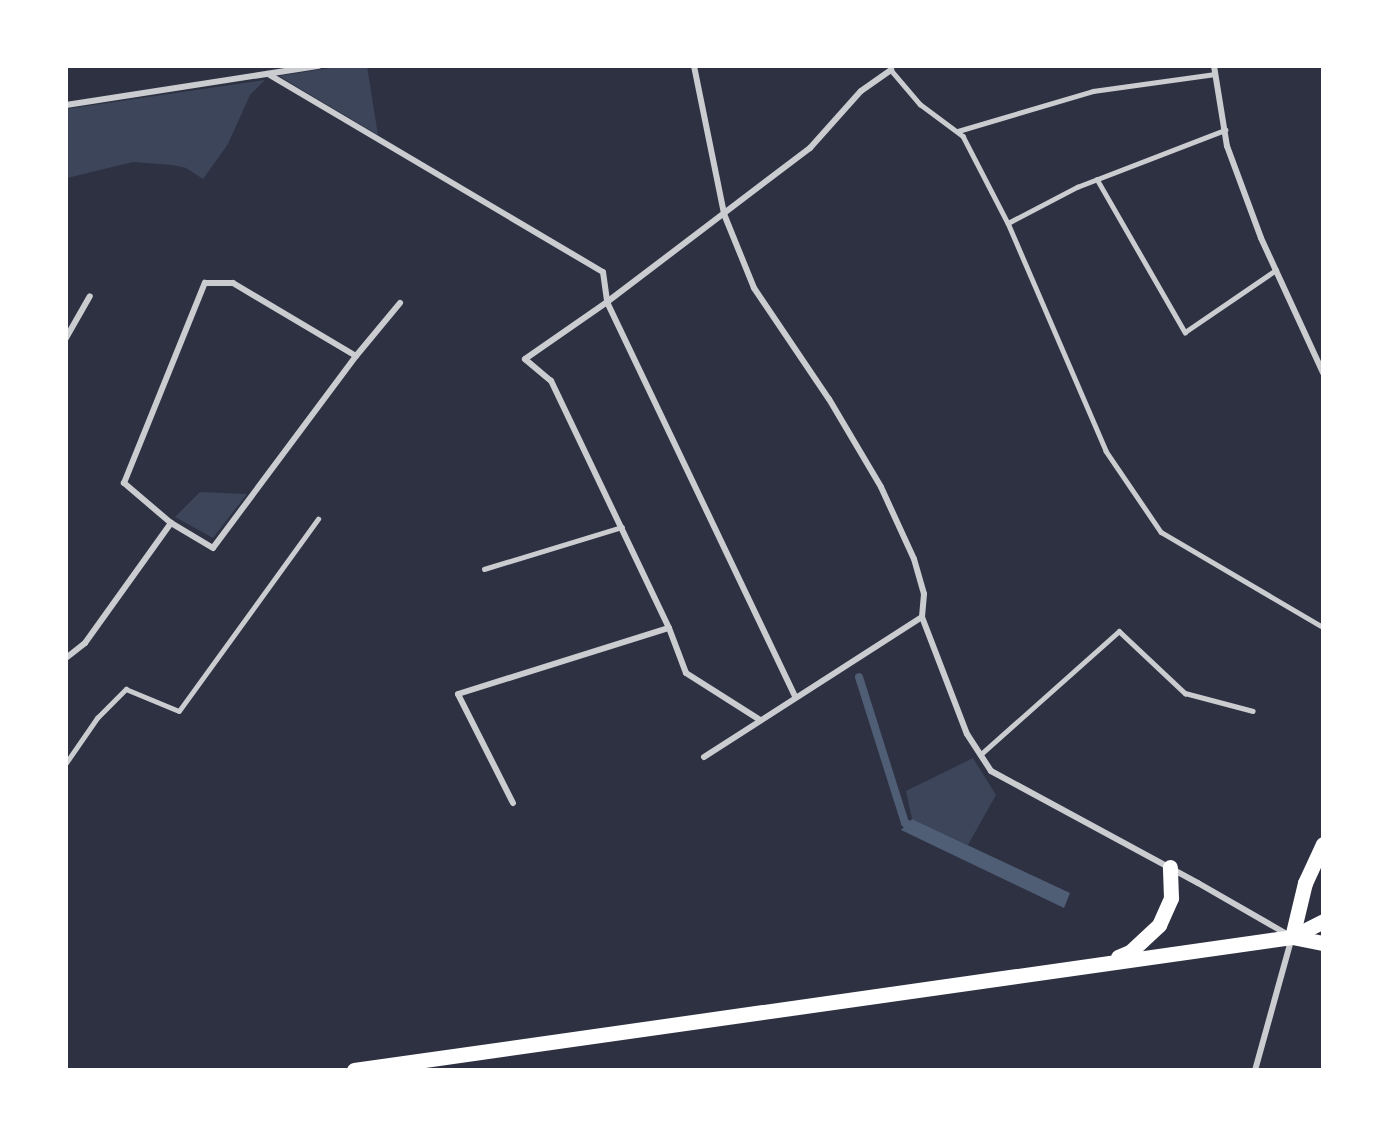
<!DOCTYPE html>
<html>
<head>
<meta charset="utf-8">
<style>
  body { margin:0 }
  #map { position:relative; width:1389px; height:1136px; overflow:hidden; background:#2d3142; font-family:Bitter,serif }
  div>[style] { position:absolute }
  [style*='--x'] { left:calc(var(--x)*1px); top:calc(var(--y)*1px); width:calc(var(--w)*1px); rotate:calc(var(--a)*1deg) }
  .green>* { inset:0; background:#3c4559 }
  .water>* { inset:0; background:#4f5d75 }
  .stream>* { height:8px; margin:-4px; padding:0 4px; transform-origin:4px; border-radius:4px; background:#4f5d75 }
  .service>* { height:4.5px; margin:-2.25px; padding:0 2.25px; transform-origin:2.25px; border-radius:2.25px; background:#caccd0 }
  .minor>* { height:6px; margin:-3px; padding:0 3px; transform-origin:3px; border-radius:3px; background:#caccd0 }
  .primary>* { height:15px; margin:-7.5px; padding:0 7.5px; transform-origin:7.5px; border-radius:7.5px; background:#fff }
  span { translate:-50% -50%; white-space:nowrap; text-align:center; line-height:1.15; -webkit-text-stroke:6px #fff; paint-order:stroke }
  .frame { position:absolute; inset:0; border:68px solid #fff; pointer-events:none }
</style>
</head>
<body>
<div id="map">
  <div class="green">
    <div style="clip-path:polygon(343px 66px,367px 66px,378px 135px,279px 76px)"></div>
    <div style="clip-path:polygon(265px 80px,250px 95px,228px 144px,203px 179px,186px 168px,172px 165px,133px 162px,67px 178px,66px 109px)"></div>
    <div style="clip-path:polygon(200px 492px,247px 494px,213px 538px,175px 517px)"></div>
    <div style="clip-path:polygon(973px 758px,996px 795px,968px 845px,912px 819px,906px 791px)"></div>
  </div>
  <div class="water">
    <div style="clip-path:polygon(912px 819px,1070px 893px,1064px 908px,901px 830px)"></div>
  </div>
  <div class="stream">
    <div style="--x:859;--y:677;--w:153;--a:72.5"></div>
    <div style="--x:905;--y:823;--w:11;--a:22"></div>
  </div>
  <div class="service">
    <div style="--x:891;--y:70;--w:45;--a:49.5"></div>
    <div style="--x:920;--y:104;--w:54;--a:36.7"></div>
    <div style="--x:963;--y:136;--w:98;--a:62.7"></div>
    <div style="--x:1008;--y:223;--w:78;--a:-27.6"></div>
    <div style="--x:1077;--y:187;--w:159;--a:-21.1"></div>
    <div style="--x:958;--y:131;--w:141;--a:-16.5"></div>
    <div style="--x:1093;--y:91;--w:123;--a:-7.9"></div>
    <div style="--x:1097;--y:179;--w:177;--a:60.1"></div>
    <div style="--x:1185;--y:332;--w:110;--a:-34.3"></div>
    <div style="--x:1008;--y:223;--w:248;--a:66.7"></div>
    <div style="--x:1106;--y:451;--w:98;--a:55.8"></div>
    <div style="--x:1161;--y:532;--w:188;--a:30.4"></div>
    <div style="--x:484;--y:569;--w:144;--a:-16.9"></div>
    <div style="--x:980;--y:755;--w:186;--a:-41.7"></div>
    <div style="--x:1119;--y:631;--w:91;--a:43.2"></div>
    <div style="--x:1185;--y:693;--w:70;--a:14.8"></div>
    <div style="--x:66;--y:763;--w:55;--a:-55.4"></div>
    <div style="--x:97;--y:718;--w:41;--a:-45"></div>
    <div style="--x:126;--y:689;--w:57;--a:22.5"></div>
    <div style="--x:179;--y:711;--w:237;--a:-54.1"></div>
  </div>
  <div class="minor">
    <div style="--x:694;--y:66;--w:151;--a:78.5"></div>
    <div style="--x:724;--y:214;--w:80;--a:67.9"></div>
    <div style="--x:754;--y:288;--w:134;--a:56"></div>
    <div style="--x:829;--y:399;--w:102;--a:59.4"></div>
    <div style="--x:881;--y:487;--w:79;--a:65.4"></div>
    <div style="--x:914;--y:559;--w:36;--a:74"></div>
    <div style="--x:924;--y:594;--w:23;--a:95"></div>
    <div style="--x:922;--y:617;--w:125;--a:69"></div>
    <div style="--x:967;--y:734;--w:44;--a:57"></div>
    <div style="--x:991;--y:771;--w:235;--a:28.4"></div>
    <div style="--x:1198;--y:883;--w:108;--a:29.9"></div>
    <div style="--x:1292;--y:937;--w:138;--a:105.5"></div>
    <div style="--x:1214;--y:66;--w:81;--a:80.8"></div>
    <div style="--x:1227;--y:146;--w:98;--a:69.7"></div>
    <div style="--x:1261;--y:238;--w:149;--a:65.3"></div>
    <div style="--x:268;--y:74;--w:389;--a:30.6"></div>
    <div style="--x:603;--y:272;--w:30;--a:82"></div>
    <div style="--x:607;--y:302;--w:437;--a:64.5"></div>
    <div style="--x:66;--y:105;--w:256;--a:-8.8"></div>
    <div style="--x:205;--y:283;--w:28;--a:0"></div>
    <div style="--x:233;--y:283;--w:143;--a:30.7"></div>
    <div style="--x:356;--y:356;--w:239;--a:126.7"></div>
    <div style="--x:213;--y:548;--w:49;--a:-149.2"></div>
    <div style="--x:171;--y:523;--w:62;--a:-139.6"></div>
    <div style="--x:124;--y:483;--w:216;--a:-68"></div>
    <div style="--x:66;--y:338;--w:48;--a:-60.3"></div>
    <div style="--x:356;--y:356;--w:69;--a:-50.3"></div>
    <div style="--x:669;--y:628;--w:48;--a:69.3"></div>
    <div style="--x:686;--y:673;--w:88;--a:32.4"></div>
    <div style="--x:66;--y:658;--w:24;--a:-38"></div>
    <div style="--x:85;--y:643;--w:148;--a:-54.4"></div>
    <div style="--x:704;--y:757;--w:259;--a:-32.7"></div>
    <div style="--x:513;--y:803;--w:122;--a:-116.8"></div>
    <div style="--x:458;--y:694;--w:221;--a:-17.4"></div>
    <div style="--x:669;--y:628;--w:274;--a:-115.5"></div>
    <div style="--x:551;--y:381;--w:34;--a:-140"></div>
    <div style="--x:525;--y:359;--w:100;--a:-34.8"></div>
    <div style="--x:607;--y:302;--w:255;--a:-37.2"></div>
    <div style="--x:810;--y:148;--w:76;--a:-48.2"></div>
    <div style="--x:861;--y:91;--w:37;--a:-35"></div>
    <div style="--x:891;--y:70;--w:4;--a:-90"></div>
  </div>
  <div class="primary">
    <div style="--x:1292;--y:937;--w:56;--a:-76.5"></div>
    <div style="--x:1305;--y:883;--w:43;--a:-65.2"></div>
    <div style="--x:1292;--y:937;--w:32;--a:11"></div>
    <div style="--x:1118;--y:957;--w:13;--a:-23"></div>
    <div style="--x:1130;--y:952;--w:40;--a:-43"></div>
    <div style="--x:1159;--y:925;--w:30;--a:-66"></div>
    <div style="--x:1171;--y:898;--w:31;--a:-92"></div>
    <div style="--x:354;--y:1070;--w:947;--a:-8.07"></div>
    <div style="--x:1292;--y:937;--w:35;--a:-27"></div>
  </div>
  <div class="frame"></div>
</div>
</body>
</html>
